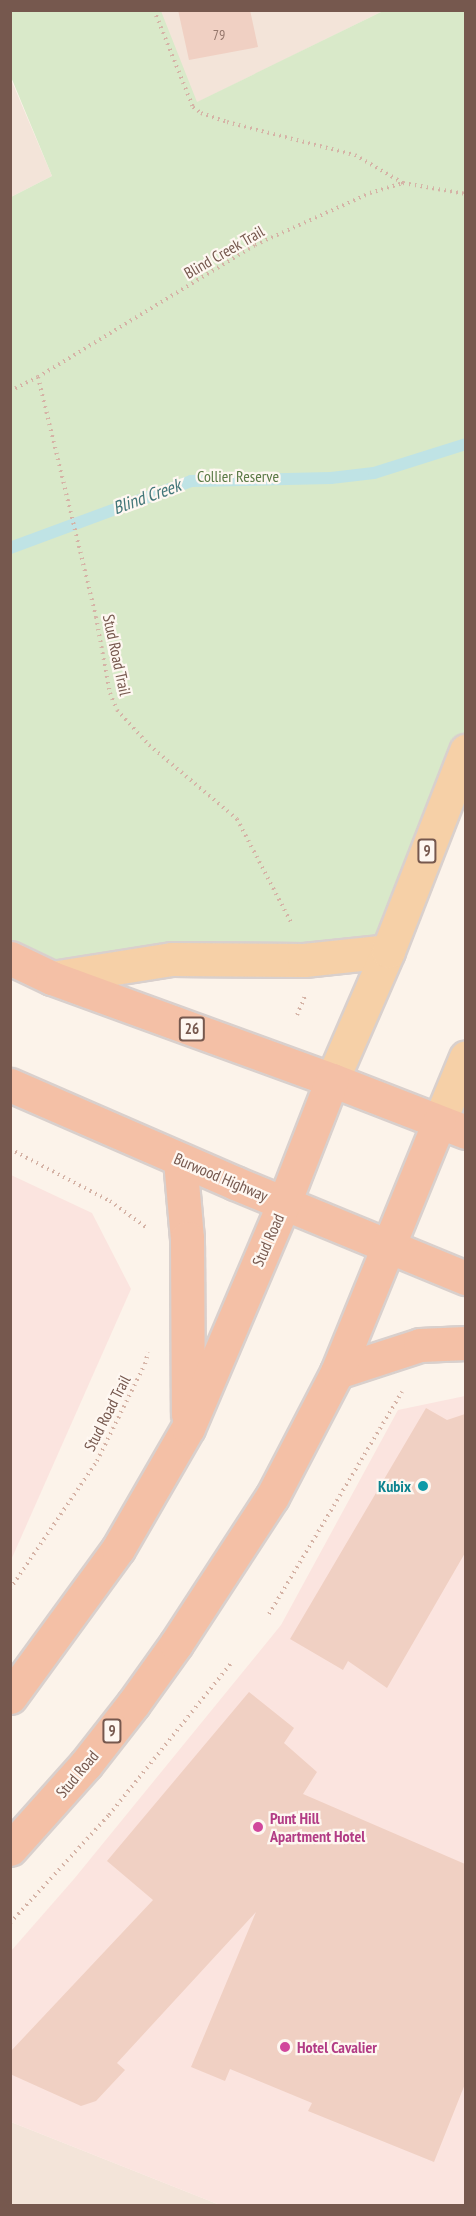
<!DOCTYPE html>
<html>
<head>
<meta charset="utf-8">
<style>
  body { margin:0 }
  #map { position:relative; width:476px; height:2216px; overflow:hidden; background:#fcf3ea; font-family:"PT Sans Narrow",sans-serif }
  div>[style] { position:absolute }
  [style*='--x'] { left:calc(var(--x)*1px); top:calc(var(--y)*1px); width:calc(var(--w)*1px); rotate:calc(var(--a)*1deg) }
  .residential>* { inset:0; background:#f3e4d9 }
  .commercial>* { inset:0; background:#fbe4df }
  .green>* { inset:0; background:#d9e9c9 }
  .stream>* { height:12px; margin:-6px; padding:0 6px; transform-origin:6px; border-radius:6px; background:#bfe3e5 }
  .building>* { inset:0; background:#f0d0c3 }
  .path>* { height:4px; margin-top:-2px; transform-origin:0; background:repeating-linear-gradient(90deg,#d5b3a6 0 1.5px,transparent 0 6px) }
  .roads { filter:drop-shadow(2px 0 #d9d0cd) drop-shadow(-2px 0 #d9d0cd) drop-shadow(0 2px #d9d0cd) drop-shadow(0 -2px #d9d0cd) }
  .primary>* { height:33px; margin:-16.5px; padding:0 16.5px; transform-origin:16.5px; border-radius:16.5px; background:#f6d0a7 }
  .trunk>* { height:33px; margin:-16.5px; padding:0 16.5px; transform-origin:16.5px; border-radius:16.5px; background:#f4c0a6 }
  .dots>* { width:16px; height:16px; translate:-50% -50%; box-sizing:border-box; border:3px solid #fef7f1; border-radius:50% }
  span { translate:-50% -50%; white-space:nowrap; text-align:center; line-height:1.15; -webkit-text-stroke:4.5px #fef7f1; paint-order:stroke }
  .number-label { font-size:14px; color:#94766b }
  .number-label span { -webkit-text-stroke-width:0 }
  .shield-label span { padding:2px 4px; background:#fef7f1; border:2px solid; border-radius:4px; -webkit-text-stroke-width:0 }
  .shield-label { font-size:15px; color:#76584e; font-weight:700 }
  .street-label { font-size:16px; color:#76584e }
  .park-label { font-size:16px; color:#5b7a46 }
  .culture-label { font-size:16px; color:#0d838f; font-weight:700 }
  .right { translate:-100% -50%; text-align:right }
  .hotel-label { font-size:16px; color:#b23c85; font-weight:700 }
  .left { translate:0 -50%; text-align:left }
  .water-label { font-size:18px; color:#427679; font-style:italic }
  .frame { position:absolute; inset:0; border:12px solid #76584e; pointer-events:none }
</style>
</head>
<body>
<div id="map">
  <div class="residential">
    <div style="clip-path:polygon(160px 11px,383px 11px,196px 103px)"></div>
    <div style="clip-path:polygon(10px 77px,52px 176px,11px 197px,10px 197px)"></div>
    <div style="clip-path:polygon(11px 2122px,220px 2205px,11px 2205px)"></div>
  </div>
  <div class="commercial">
    <div style="clip-path:polygon(11px 1175px,92px 1213px,131px 1289px,11px 1560px)"></div>
    <div style="clip-path:polygon(465px 1396px,465px 2205px,220px 2205px,11px 2122px,11px 1951px,74px 1879px,281px 1625px,398px 1410px)"></div>
  </div>
  <div class="green">
    <div style="clip-path:polygon(11px 11px,161px 11px,197px 102px,383px 11px,465px 11px,465px 755px,388px 951px,52px 978px,11px 958px,11px 197px,52px 176px,11px 77px)"></div>
  </div>
  <div class="stream">
    <div style="--x:10;--y:548;--w:193;--a:-20.3"></div>
    <div style="--x:191;--y:481;--w:140;--a:-1.2"></div>
    <div style="--x:331;--y:478;--w:43;--a:-6.6"></div>
    <div style="--x:374;--y:473;--w:96;--a:-17.5"></div>
  </div>
  <div class="building">
    <div style="clip-path:polygon(178px 10px,250px 10px,258px 47px,189px 60px)"></div>
    <div style="clip-path:polygon(426px 1408px,447px 1420px,465px 1414px,465px 1553px,387px 1688px,348px 1661px,343px 1670px,290px 1639px)"></div>
    <div style="clip-path:polygon(249px 1692px,294px 1728px,284px 1743px,317px 1772px,303px 1794px,465px 1864px,465px 2084px,434px 2162px,308px 2111px,312px 2103px,230px 2069px,225px 2081px,191px 2067px,256px 1912px,117px 2063px,125px 2070px,96px 2101px,81px 2106px,10px 2074px,10px 2052px,153px 1900px,107px 1861px)"></div>
  </div>
  <div class="path">
    <div style="--x:154;--y:10;--w:105;--a:68.1"></div>
    <div style="--x:193;--y:107;--w:10;--a:37"></div>
    <div style="--x:201;--y:113;--w:28;--a:19"></div>
    <div style="--x:227;--y:122;--w:132;--a:14.5"></div>
    <div style="--x:355;--y:155;--w:56;--a:30.3"></div>
    <div style="--x:38;--y:377;--w:247;--a:76.4"></div>
    <div style="--x:96;--y:617;--w:77;--a:79.6"></div>
    <div style="--x:110;--y:693;--w:18;--a:68"></div>
    <div style="--x:117;--y:710;--w:47;--a:47.6"></div>
    <div style="--x:149;--y:745;--w:115;--a:40.1"></div>
    <div style="--x:237;--y:819;--w:119;--a:62.4"></div>
    <div style="--x:10;--y:391;--w:31;--a:-27"></div>
    <div style="--x:38;--y:377;--w:254;--a:-31.3"></div>
    <div style="--x:255;--y:245;--w:126;--a:-24.3"></div>
    <div style="--x:370;--y:193;--w:34;--a:-17"></div>
    <div style="--x:403;--y:183;--w:64;--a:9.9"></div>
    <div style="--x:297;--y:1015;--w:21;--a:-67"></div>
    <div style="--x:10;--y:1149;--w:113;--a:27.5"></div>
    <div style="--x:110;--y:1201;--w:46;--a:36.1"></div>
    <div style="--x:10;--y:1589;--w:155;--a:-55.8"></div>
    <div style="--x:97;--y:1461;--w:108;--a:-63.7"></div>
    <div style="--x:145;--y:1364;--w:12;--a:-76"></div>
    <div style="--x:269;--y:1614;--w:259;--a:-59.1"></div>
    <div style="--x:10;--y:1923;--w:147;--a:-47.5"></div>
    <div style="--x:109;--y:1815;--w:196;--a:-51.2"></div>
  </div>
  <div class="roads">
    <div class="primary">
      <div style="--x:52;--y:978;--w:121;--a:-9"></div>
      <div style="--x:172;--y:959;--w:132;--a:0.4"></div>
      <div style="--x:304;--y:960;--w:84;--a:-6.1"></div>
      <div style="--x:332;--y:1080;--w:141;--a:-66.5"></div>
      <div style="--x:388;--y:951;--w:215;--a:-68.7"></div>
      <div style="--x:439;--y:1122;--w:70;--a:-67.4"></div>
    </div>
    <div class="trunk">
      <div style="--x:10;--y:958;--w:47;--a:25.5"></div>
      <div style="--x:52;--y:978;--w:298;--a:20"></div>
      <div style="--x:332;--y:1080;--w:144;--a:21.2"></div>
      <div style="--x:10;--y:1085;--w:245;--a:23.5"></div>
      <div style="--x:235;--y:1183;--w:250;--a:22.4"></div>
      <div style="--x:180;--y:1160;--w:78;--a:84.9"></div>
      <div style="--x:187;--y:1238;--w:176;--a:89.7"></div>
      <div style="--x:337;--y:1372;--w:87;--a:-18"></div>
      <div style="--x:420;--y:1345;--w:46;--a:-2.5"></div>
      <div style="--x:10;--y:1697;--w:183;--a:-53.9"></div>
      <div style="--x:118;--y:1549;--w:140;--a:-60"></div>
      <div style="--x:188;--y:1428;--w:245;--a:-66.9"></div>
      <div style="--x:284;--y:1203;--w:132;--a:-68.7"></div>
      <div style="--x:10;--y:1849;--w:114;--a:-48.2"></div>
      <div style="--x:86;--y:1764;--w:76;--a:-51.9"></div>
      <div style="--x:133;--y:1704;--w:74;--a:-54.4"></div>
      <div style="--x:176;--y:1644;--w:176;--a:-56.9"></div>
      <div style="--x:272;--y:1497;--w:141;--a:-62.5"></div>
      <div style="--x:337;--y:1372;--w:270;--a:-67.8"></div>
    </div>
  </div>
  <div class="dots">
    <div style="left:423px;top:1486px;background:#0f9aa8"></div>
    <div style="left:258px;top:1827px;background:#d1479c"></div>
    <div style="left:285px;top:2047px;background:#d1479c"></div>
  </div>
  <div class="number-label">
    <span style="left:219px;top:35px">79</span>
  </div>
  <div class="shield-label">
    <span style="left:427px;top:851px">9</span>
    <span style="left:192px;top:1029px">26</span>
    <span style="left:112px;top:1731px">9</span>
  </div>
  <div class="street-label">
    <span style="left:224px;top:252px;rotate:-30deg">Blind Creek Trail</span>
    <span style="left:117px;top:655px;rotate:78deg">Stud Road Trail</span>
    <span style="left:221px;top:1177px;rotate:23deg">Burwood Highway</span>
    <span style="left:268px;top:1240px;rotate:-66deg">Stud Road</span>
    <span style="left:107px;top:1413px;rotate:-63deg">Stud Road Trail</span>
    <span style="left:77px;top:1774px;rotate:-50deg">Stud Road</span>
  </div>
  <div class="park-label">
    <span style="left:238px;top:476px">Collier Reserve</span>
  </div>
  <div class="culture-label">
    <span class="right" style="left:411px;top:1486px">Kubix</span>
  </div>
  <div class="hotel-label">
    <span class="left" style="left:270px;top:1827px">Punt Hill<br>Apartment Hotel</span>
    <span class="left" style="left:297px;top:2047px">Hotel Cavalier</span>
  </div>
  <div class="water-label">
    <span style="left:147px;top:497px;rotate:-20deg">Blind Creek</span>
  </div>
  <div class="frame"></div>
</div>
</body>
</html>
